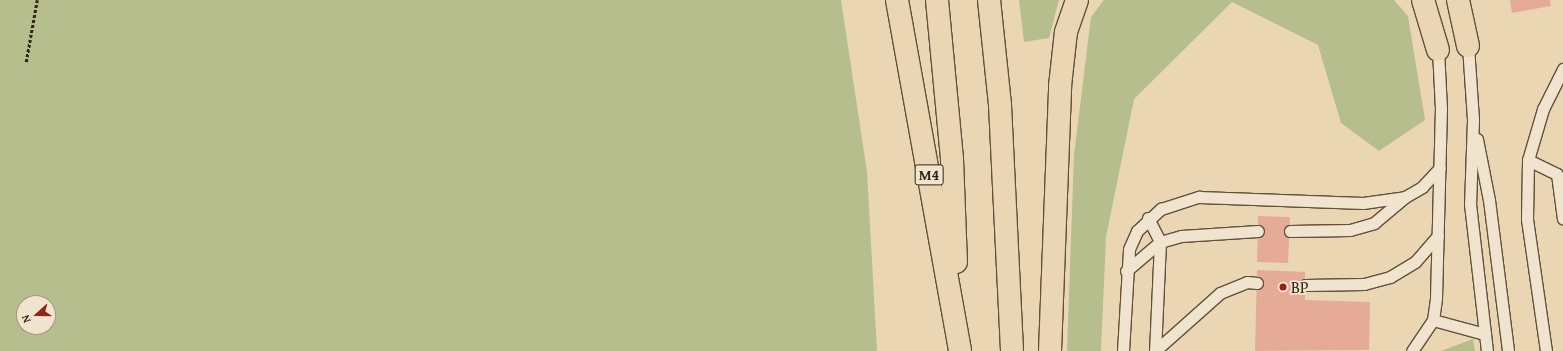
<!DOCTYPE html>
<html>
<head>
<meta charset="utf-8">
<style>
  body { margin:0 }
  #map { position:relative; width:1563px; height:351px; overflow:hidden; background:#ead6b3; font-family:"Gentium Book Plus",serif }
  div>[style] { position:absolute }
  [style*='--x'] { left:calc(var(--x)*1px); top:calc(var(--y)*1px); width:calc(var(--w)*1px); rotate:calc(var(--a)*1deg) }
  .green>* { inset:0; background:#b6be8d }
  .building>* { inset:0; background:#e5ab97 }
  .path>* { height:2.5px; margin-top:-1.25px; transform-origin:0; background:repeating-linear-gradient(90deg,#322414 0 3px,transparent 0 5px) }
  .roads { filter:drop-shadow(1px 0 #60503c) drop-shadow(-1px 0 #60503c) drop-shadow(0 1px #60503c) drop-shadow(0 -1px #60503c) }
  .lane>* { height:11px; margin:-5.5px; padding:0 5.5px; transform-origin:5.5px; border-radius:5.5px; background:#f1e4ce }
  .highway>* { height:22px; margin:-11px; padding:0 11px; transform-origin:11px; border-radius:11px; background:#ead6b3 }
  .dots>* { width:11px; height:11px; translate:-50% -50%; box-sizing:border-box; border:2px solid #f1e4ce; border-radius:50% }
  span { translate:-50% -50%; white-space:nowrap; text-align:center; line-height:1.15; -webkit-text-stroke:3.5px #f1e4ce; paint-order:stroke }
  .shield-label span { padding:1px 3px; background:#f1e4ce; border:1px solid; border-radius:3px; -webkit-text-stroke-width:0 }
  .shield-label { font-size:15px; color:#322414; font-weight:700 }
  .poi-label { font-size:16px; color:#322414 }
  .left { translate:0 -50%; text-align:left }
  .north { position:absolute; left:16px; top:295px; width:40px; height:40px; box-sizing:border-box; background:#f1e4ce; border:1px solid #a59784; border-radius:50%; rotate:249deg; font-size:11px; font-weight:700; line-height:16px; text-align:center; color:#322414 }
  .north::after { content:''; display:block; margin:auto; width:14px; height:18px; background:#8f2418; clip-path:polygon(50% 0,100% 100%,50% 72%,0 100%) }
</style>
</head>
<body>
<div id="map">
  <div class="green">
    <div style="clip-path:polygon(evenodd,0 0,841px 0,867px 172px,877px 351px,0 351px,0 0,24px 303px,48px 303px,48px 327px,24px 327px,24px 303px)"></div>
    <div style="clip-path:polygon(1019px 0,1059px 0,1049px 38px,1024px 42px)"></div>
    <div style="clip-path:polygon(1104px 0,1394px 0,1408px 16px,1425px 120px,1379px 151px,1341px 123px,1318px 45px,1232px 2px,1134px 99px,1106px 237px,1101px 351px,1067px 351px,1074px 155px,1091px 17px)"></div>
    <div style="clip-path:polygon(1473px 339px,1475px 351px,1441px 351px)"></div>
  </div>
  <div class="building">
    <div style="clip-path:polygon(1510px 0,1550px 0,1551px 6px,1512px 13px)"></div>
    <div style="clip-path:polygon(1258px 216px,1290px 217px,1288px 263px,1257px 262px)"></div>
    <div style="clip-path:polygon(1257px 270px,1305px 272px,1305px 300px,1370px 302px,1369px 350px,1255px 351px)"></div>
  </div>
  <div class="path">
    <div style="--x:26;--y:62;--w:63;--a:-79.9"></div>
  </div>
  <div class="roads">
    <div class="lane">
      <div style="--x:1468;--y:46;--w:74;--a:86.1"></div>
      <div style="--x:1473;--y:120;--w:84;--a:92"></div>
      <div style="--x:1470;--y:204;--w:148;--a:83.4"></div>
      <div style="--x:1477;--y:139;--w:62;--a:78.9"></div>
      <div style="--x:1489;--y:200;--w:152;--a:82.8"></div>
      <div style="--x:1528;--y:160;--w:32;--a:26"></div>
      <div style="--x:1557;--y:174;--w:45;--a:82.4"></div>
      <div style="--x:1148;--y:218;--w:27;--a:63"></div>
      <div style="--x:1160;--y:242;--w:109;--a:92.6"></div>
      <div style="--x:1290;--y:231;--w:60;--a:-1"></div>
      <div style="--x:1350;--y:230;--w:25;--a:-16"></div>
      <div style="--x:1374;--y:223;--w:40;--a:-40"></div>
      <div style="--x:1126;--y:271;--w:45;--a:-40.5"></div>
      <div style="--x:1160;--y:242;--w:22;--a:-16"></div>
      <div style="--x:1181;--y:236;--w:77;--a:-3.7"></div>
      <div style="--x:1305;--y:285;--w:59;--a:-1"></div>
      <div style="--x:1364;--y:284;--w:27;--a:-15"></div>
      <div style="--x:1390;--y:277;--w:29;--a:-31"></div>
      <div style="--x:1415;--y:262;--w:35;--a:-49"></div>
      <div style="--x:1433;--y:320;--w:54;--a:15.1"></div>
      <div style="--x:1123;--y:351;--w:102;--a:-86.6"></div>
      <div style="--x:1129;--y:249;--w:20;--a:-66"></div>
      <div style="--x:1137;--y:231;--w:33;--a:-43"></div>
      <div style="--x:1161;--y:209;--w:40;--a:-18"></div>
      <div style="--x:1199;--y:197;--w:164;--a:2.1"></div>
      <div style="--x:1363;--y:203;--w:42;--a:-8.1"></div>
      <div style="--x:1405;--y:197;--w:20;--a:-30"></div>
      <div style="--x:1422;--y:187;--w:26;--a:-47"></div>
      <div style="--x:1155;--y:351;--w:87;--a:-41.7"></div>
      <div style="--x:1220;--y:293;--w:29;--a:-22"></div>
      <div style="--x:1247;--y:282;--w:10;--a:6"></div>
      <div style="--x:1412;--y:351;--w:37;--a:-56"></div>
      <div style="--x:1433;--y:320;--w:22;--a:-82"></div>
      <div style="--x:1436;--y:298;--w:189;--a:-88.5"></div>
      <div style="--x:1441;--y:109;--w:59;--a:-92.9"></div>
      <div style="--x:1546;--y:351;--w:133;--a:-98.2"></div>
      <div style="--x:1527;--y:219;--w:59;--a:-89"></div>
      <div style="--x:1528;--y:160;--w:53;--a:-73.6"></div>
      <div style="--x:1543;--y:109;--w:45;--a:-63.4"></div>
    </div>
    <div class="highway">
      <div style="--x:897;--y:0;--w:356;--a:79.8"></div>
      <div style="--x:937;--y:0;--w:160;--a:84.6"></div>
      <div style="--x:952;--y:159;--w:103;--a:87.8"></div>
      <div style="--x:989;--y:0;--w:106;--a:84"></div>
      <div style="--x:1000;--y:105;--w:246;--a:87.2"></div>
      <div style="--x:1423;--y:0;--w:52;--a:73.3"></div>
      <div style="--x:1458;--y:0;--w:47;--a:77.7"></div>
      <div style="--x:1050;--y:351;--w:265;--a:-87.8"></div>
      <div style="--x:1060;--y:86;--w:54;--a:-83.7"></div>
      <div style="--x:1066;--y:32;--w:34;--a:-71"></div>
    </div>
  </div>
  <div class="dots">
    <div style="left:1283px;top:287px;background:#8f2418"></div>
  </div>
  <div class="shield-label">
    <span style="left:929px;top:175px">M4</span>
  </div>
  <div class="poi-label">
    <span class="left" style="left:1291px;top:287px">BP</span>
  </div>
  <div class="north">N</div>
</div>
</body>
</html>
